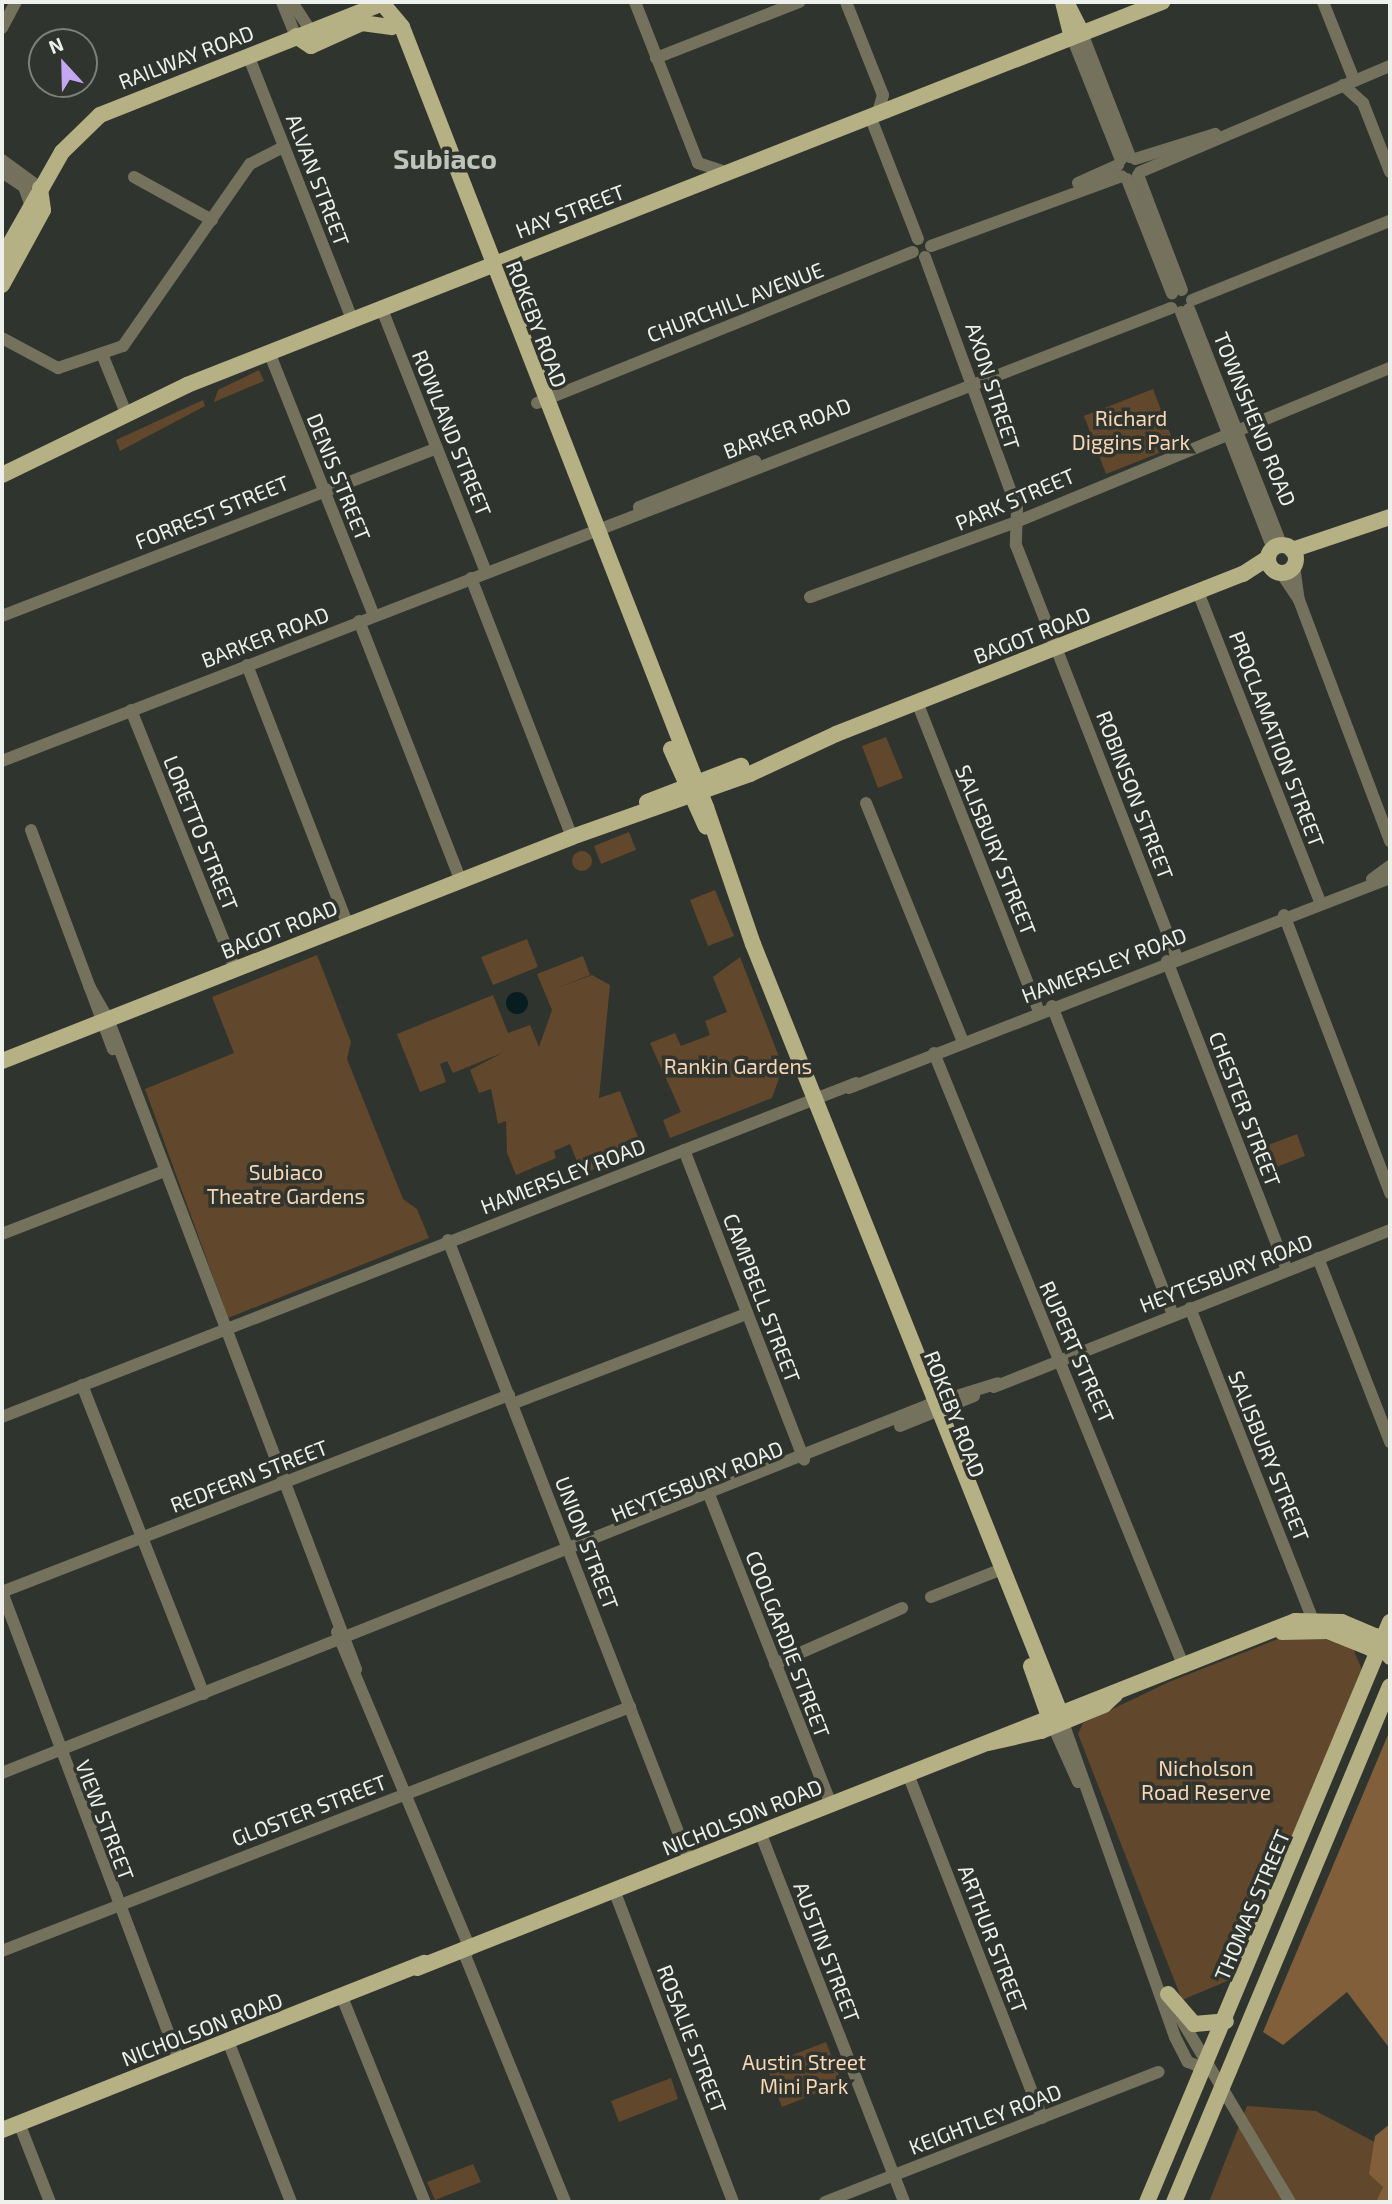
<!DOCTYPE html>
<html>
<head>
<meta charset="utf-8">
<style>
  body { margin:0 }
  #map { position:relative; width:1392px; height:2204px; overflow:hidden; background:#30342e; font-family:"Exo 2",sans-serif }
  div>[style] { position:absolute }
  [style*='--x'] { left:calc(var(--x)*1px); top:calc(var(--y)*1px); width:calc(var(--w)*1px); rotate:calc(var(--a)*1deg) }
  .green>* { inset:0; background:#61472b }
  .round { border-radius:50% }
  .forest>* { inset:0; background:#815f3a }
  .water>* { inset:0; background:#081d1f }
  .minor>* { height:12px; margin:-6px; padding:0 6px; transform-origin:6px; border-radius:6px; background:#74715d }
  .major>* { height:16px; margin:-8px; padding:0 8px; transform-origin:8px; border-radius:8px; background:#b6b085 }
  .major>.ring { margin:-8px; padding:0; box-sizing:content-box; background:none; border:16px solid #b6b085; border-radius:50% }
  span { translate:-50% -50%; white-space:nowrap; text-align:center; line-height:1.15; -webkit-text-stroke:7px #30342e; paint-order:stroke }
  .street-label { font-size:21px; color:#eef0ec }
  .park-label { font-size:21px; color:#f8d6b4 }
  .district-label { font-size:28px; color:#bfc4bd; font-weight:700 }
  .frame { position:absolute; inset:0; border:4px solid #eef0ec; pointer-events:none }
  .north { position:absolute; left:28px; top:28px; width:70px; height:70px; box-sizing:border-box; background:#30342e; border:2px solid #7c7f7a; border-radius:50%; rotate:338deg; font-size:19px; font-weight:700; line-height:28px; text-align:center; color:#eef0ec }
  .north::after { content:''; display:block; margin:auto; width:24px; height:32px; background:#c4a7f1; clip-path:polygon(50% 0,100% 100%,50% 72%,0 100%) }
</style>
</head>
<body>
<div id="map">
  <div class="green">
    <div style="clip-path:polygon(259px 370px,264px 381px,214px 402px,218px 390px)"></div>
    <div style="clip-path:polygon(1153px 389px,1172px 438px,1159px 453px,1106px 474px,1084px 416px)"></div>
    <div style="clip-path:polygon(203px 400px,205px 406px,120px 451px,116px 440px)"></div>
    <div style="clip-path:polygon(886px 737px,903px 778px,878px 788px,862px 746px)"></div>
    <div style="clip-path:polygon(629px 832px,636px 850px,601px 864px,594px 846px)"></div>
    <div class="round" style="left:572px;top:851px;width:20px;height:20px"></div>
    <div style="clip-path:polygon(715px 890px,734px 936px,708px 946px,690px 900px)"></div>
    <div style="clip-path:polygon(527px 939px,538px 967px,493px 985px,481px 957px)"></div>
    <div style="clip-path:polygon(317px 955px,351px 1042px,347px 1059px,403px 1199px,417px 1209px,429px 1238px,228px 1318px,145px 1089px,234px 1053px,212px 997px)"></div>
    <div style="clip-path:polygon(583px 956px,590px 975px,555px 989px,592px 975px,610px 985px,599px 1098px,620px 1091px,643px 1150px,582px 1174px,570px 1144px,554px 1151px,556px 1158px,516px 1175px,507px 1153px,506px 1121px,498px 1124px,491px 1089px,479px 1093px,470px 1070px,502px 1053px,453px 1073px,447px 1061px,440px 1064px,446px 1082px,420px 1092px,397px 1034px,493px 995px,508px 1033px,530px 1025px,539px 1047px,552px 1010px,537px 974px)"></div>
    <div style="clip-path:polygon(740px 957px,783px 1067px,772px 1098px,670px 1138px,663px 1120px,681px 1112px,650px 1043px,675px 1033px,681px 1046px,710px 1035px,705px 1021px,727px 1012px,713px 977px)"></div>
    <div style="clip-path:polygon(1297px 1134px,1305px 1156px,1261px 1173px,1252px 1151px)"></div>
    <div style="clip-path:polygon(1310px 1634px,1353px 1648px,1362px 1670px,1232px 1979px,1182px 2000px,1078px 1734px,1083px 1723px,1169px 1682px,1280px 1638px)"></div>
    <div style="clip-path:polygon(826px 2042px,842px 2083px,782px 2107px,766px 2065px)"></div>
    <div style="clip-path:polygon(671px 2078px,678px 2099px,619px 2122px,611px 2101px)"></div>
    <div style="clip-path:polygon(1247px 2106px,1316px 2111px,1384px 2147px,1390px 2202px,1209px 2202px)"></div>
    <div style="clip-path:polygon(473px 2164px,481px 2182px,435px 2200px,427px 2182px)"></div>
  </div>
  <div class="forest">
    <div style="clip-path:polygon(1390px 1730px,1390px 2049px,1347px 1992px,1283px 2045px,1263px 2032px)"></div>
    <div style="clip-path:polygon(1390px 2124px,1390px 2202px,1341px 2202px,1376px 2202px,1383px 2187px,1369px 2174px,1375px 2136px)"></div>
  </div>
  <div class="water">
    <div class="round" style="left:506px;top:992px;width:22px;height:22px"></div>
  </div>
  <div class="minor">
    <div style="--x:282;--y:2;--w:37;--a:68"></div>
    <div style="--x:292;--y:2;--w:33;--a:57"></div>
    <div style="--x:635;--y:2;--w:173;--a:68.6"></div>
    <div style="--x:698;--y:163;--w:28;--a:18"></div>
    <div style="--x:846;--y:2;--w:100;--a:68.3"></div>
    <div style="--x:883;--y:95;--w:19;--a:106"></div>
    <div style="--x:1323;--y:2;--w:84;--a:68.3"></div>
    <div style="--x:2;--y:28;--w:30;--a:-62"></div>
    <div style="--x:1082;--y:33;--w:133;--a:68.8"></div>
    <div style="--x:1072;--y:37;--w:132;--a:68.3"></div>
    <div style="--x:248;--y:55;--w:284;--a:68.5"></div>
    <div style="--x:656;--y:58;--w:154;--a:-21.4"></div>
    <div style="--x:1343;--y:85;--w:27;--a:42"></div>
    <div style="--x:1363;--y:103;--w:74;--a:68.6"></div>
    <div style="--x:870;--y:116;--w:132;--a:68.7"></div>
    <div style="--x:1135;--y:159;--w:84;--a:-17.4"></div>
    <div style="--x:2;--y:160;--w:47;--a:36.4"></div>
    <div style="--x:2;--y:172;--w:27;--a:34"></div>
    <div style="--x:24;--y:187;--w:20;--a:70"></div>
    <div style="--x:1140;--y:172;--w:272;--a:-23"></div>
    <div style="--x:1138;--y:175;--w:123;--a:69.1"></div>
    <div style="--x:134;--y:177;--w:89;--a:28.9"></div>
    <div style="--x:1127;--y:179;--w:123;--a:68.5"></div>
    <div style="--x:1078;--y:183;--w:44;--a:-24.2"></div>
    <div style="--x:931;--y:246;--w:203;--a:-20.1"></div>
    <div style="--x:925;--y:257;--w:268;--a:69.9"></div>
    <div style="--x:1017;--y:509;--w:36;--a:92"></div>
    <div style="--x:1016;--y:545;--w:442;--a:68.7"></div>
    <div style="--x:1192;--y:300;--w:213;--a:-21.8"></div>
    <div style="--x:381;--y:307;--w:285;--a:68.4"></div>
    <div style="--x:1189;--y:309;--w:255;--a:68.6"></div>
    <div style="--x:1181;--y:312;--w:254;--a:68.8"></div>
    <div style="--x:2;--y:338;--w:64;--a:28.2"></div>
    <div style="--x:58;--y:368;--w:69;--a:-18.7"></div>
    <div style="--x:123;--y:346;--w:222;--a:-55.1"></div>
    <div style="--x:250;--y:164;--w:38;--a:-27"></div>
    <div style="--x:269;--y:352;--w:284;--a:68.3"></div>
    <div style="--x:102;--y:354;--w:64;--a:67.9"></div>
    <div style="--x:537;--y:403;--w:405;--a:-21.9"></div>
    <div style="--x:639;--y:507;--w:125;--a:-21.6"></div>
    <div style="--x:1294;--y:566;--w:34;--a:82"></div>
    <div style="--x:1281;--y:573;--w:32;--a:56"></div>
    <div style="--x:1299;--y:600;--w:258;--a:69.3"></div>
    <div style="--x:471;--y:578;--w:278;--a:68.7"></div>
    <div style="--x:1198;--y:592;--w:332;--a:68.5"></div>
    <div style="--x:810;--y:597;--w:219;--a:-20"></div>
    <div style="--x:1016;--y:522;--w:404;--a:-22.4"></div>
    <div style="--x:2;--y:616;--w:466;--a:-21.1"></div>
    <div style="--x:359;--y:621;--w:279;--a:68.6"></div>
    <div style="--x:247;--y:665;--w:279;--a:68.8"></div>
    <div style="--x:917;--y:702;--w:333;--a:68.5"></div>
    <div style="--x:131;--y:710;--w:279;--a:68.1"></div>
    <div style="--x:2;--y:761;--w:1254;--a:-21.18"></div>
    <div style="--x:866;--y:803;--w:258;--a:67.9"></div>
    <div style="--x:31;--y:830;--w:234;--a:69.5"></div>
    <div style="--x:1372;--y:879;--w:22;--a:-36"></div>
    <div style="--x:1284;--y:915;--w:298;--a:69.1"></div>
    <div style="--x:1167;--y:961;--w:331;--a:68.8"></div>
    <div style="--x:89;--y:986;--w:38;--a:60"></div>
    <div style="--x:108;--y:1019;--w:696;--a:69.12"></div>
    <div style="--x:1052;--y:1006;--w:332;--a:68.6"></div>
    <div style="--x:934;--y:1053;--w:663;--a:67.85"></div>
    <div style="--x:849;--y:1088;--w:580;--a:-21.21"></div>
    <div style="--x:684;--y:1150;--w:332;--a:68.8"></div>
    <div style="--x:2;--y:1234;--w:172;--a:-21.2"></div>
    <div style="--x:448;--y:1240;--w:665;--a:68.76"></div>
    <div style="--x:1318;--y:1258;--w:198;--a:68.6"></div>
    <div style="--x:1190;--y:1308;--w:332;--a:68.5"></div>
    <div style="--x:82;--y:1385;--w:332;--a:68.5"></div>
    <div style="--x:994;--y:1387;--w:426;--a:-21.6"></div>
    <div style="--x:512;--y:1404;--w:252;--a:-21"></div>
    <div style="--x:2;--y:1417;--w:917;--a:-21.36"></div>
    <div style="--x:900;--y:1426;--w:80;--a:-22.1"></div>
    <div style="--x:710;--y:1497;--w:330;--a:68.5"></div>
    <div style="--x:2;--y:1592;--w:544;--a:-21.23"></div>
    <div style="--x:2;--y:1592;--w:501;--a:69.32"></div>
    <div style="--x:931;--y:1597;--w:76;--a:-21.5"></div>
    <div style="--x:337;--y:1632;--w:338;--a:67.2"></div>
    <div style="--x:468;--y:1944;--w:9;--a:96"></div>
    <div style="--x:775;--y:1664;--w:139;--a:-23.8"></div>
    <div style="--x:1060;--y:1714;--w:343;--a:70.4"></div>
    <div style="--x:1175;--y:2037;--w:28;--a:63"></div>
    <div style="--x:1188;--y:2062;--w:19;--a:21"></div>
    <div style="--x:1050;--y:1719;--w:69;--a:66"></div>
    <div style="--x:2;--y:1773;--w:996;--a:-21.67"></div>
    <div style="--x:928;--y:1405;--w:73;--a:-17.4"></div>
    <div style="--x:908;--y:1774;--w:369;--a:68.7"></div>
    <div style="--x:760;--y:1832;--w:397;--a:68.7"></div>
    <div style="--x:614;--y:1890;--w:334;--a:69.1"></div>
    <div style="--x:462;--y:1948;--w:274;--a:67.9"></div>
    <div style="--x:2;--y:1951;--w:674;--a:-21.23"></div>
    <div style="--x:342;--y:1997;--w:221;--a:68"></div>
    <div style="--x:1172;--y:2004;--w:230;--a:59.2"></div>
    <div style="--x:228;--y:2041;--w:173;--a:68.6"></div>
    <div style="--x:19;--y:2123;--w:85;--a:68.6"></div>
    <div style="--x:825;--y:2202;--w:358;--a:-21.3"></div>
  </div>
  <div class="major">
    <div style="--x:1063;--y:2;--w:36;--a:76"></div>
    <div style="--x:1066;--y:2;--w:35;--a:63"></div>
    <div style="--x:382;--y:3;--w:31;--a:50"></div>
    <div style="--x:402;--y:27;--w:837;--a:68.71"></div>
    <div style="--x:706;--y:807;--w:145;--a:71.1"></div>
    <div style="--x:753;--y:944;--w:825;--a:68.22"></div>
    <div style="--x:296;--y:36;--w:18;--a:34"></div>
    <div style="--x:311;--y:46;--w:56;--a:-24.3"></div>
    <div style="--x:362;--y:23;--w:30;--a:8"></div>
    <div style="--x:2;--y:258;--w:122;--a:-60.5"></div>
    <div style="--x:62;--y:152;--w:53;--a:-44.2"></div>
    <div style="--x:100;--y:115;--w:307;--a:-21.6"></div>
    <div style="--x:2;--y:285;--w:85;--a:-61.3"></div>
    <div style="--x:43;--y:210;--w:22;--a:-98"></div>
    <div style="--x:2;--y:475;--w:206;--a:-25.9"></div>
    <div style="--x:187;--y:385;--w:1048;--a:-21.45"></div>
    <div class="ring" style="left:1268px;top:545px;width:12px;height:12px"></div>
    <div style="--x:1292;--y:550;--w:103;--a:-18.6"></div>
    <div style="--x:671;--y:749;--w:85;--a:65.8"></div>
    <div style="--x:647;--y:802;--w:101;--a:-21"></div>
    <div style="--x:2;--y:1061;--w:612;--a:-21.45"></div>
    <div style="--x:572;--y:837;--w:189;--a:-19.5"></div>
    <div style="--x:750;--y:774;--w:95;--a:-24.9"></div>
    <div style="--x:836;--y:734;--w:437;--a:-21.5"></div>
    <div style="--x:1243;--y:574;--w:30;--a:-33"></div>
    <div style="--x:1282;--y:1632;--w:46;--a:-1.2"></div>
    <div style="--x:1328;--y:1631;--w:45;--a:22"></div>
    <div style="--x:1370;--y:1648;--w:19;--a:-18"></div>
    <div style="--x:1031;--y:1666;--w:51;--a:70.5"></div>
    <div style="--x:988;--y:1743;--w:54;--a:-12.8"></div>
    <div style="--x:1041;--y:1731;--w:68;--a:-22.4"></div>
    <div style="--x:1104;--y:1705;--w:16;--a:-43"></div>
    <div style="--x:417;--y:1968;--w:944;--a:-21.56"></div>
    <div style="--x:1295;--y:1621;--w:47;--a:1.2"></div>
    <div style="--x:1342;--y:1622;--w:36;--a:23"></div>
    <div style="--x:1375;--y:1636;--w:26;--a:54"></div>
    <div style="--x:1168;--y:1994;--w:40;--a:49"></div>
    <div style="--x:1194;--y:2024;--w:32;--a:-5"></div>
    <div style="--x:2;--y:2130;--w:454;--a:-21.6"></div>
    <div style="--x:1147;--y:2202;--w:629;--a:-67.27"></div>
    <div style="--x:1174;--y:2202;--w:559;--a:-67.29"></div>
  </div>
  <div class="street-label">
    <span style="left:186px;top:57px;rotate:-21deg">RAILWAY ROAD</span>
    <span style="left:318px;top:180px;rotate:69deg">ALVAN STREET</span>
    <span style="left:570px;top:211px;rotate:-21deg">HAY STREET</span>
    <span style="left:735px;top:302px;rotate:-21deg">CHURCHILL AVENUE</span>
    <span style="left:537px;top:324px;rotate:69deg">ROKEBY ROAD</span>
    <span style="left:993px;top:386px;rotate:72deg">AXON STREET</span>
    <span style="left:1255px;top:419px;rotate:68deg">TOWNSHEND ROAD</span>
    <span style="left:787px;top:428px;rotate:-21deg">BARKER ROAD</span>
    <span style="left:452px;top:433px;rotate:68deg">ROWLAND STREET</span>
    <span style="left:339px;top:477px;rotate:68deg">DENIS STREET</span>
    <span style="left:1015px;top:499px;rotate:-23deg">PARK STREET</span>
    <span style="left:212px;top:512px;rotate:-22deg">FORREST STREET</span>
    <span style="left:1032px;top:635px;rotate:-21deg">BAGOT ROAD</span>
    <span style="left:265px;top:637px;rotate:-21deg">BARKER ROAD</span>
    <span style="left:1277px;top:739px;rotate:69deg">PROCLAMATION STREET</span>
    <span style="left:1135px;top:795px;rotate:69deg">ROBINSON STREET</span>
    <span style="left:201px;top:833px;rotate:68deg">LORETTO STREET</span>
    <span style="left:996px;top:850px;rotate:68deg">SALISBURY STREET</span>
    <span style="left:279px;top:929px;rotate:-22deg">BAGOT ROAD</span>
    <span style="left:1104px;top:965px;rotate:-21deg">HAMERSLEY ROAD</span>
    <span style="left:1245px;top:1109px;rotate:69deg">CHESTER STREET</span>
    <span style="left:563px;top:1176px;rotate:-21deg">HAMERSLEY ROAD</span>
    <span style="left:1226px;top:1273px;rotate:-21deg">HEYTESBURY ROAD</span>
    <span style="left:762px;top:1298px;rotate:69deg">CAMPBELL STREET</span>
    <span style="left:1077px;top:1352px;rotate:66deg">RUPERT STREET</span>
    <span style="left:955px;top:1414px;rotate:69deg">ROKEBY ROAD</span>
    <span style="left:1269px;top:1456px;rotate:68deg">SALISBURY STREET</span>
    <span style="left:249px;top:1476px;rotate:-21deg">REDFERN STREET</span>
    <span style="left:697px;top:1481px;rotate:-22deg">HEYTESBURY ROAD</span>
    <span style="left:587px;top:1543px;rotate:69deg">UNION STREET</span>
    <span style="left:788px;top:1644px;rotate:69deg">COOLGARDIE STREET</span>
    <span style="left:309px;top:1810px;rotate:-21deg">GLOSTER STREET</span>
    <span style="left:742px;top:1817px;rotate:-22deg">NICHOLSON ROAD</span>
    <span style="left:105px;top:1820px;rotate:69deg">VIEW STREET</span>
    <span style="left:1252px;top:1905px;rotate:-67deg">THOMAS STREET</span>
    <span style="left:993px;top:1939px;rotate:69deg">ARTHUR STREET</span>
    <span style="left:827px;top:1952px;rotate:69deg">AUSTIN STREET</span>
    <span style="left:202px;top:2029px;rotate:-21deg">NICHOLSON ROAD</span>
    <span style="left:692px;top:2039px;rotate:69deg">ROSALIE STREET</span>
    <span style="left:985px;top:2119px;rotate:-21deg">KEIGHTLEY ROAD</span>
  </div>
  <div class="park-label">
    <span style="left:1131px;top:430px">Richard<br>Diggins Park</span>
    <span style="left:738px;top:1066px">Rankin Gardens</span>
    <span style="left:286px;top:1184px">Subiaco<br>Theatre Gardens</span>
    <span style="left:1206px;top:1780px">Nicholson<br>Road Reserve</span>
    <span style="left:804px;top:2074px">Austin Street<br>Mini Park</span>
  </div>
  <div class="district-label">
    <span style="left:445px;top:158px">Subiaco</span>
  </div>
  <div class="frame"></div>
  <div class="north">N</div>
</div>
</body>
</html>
